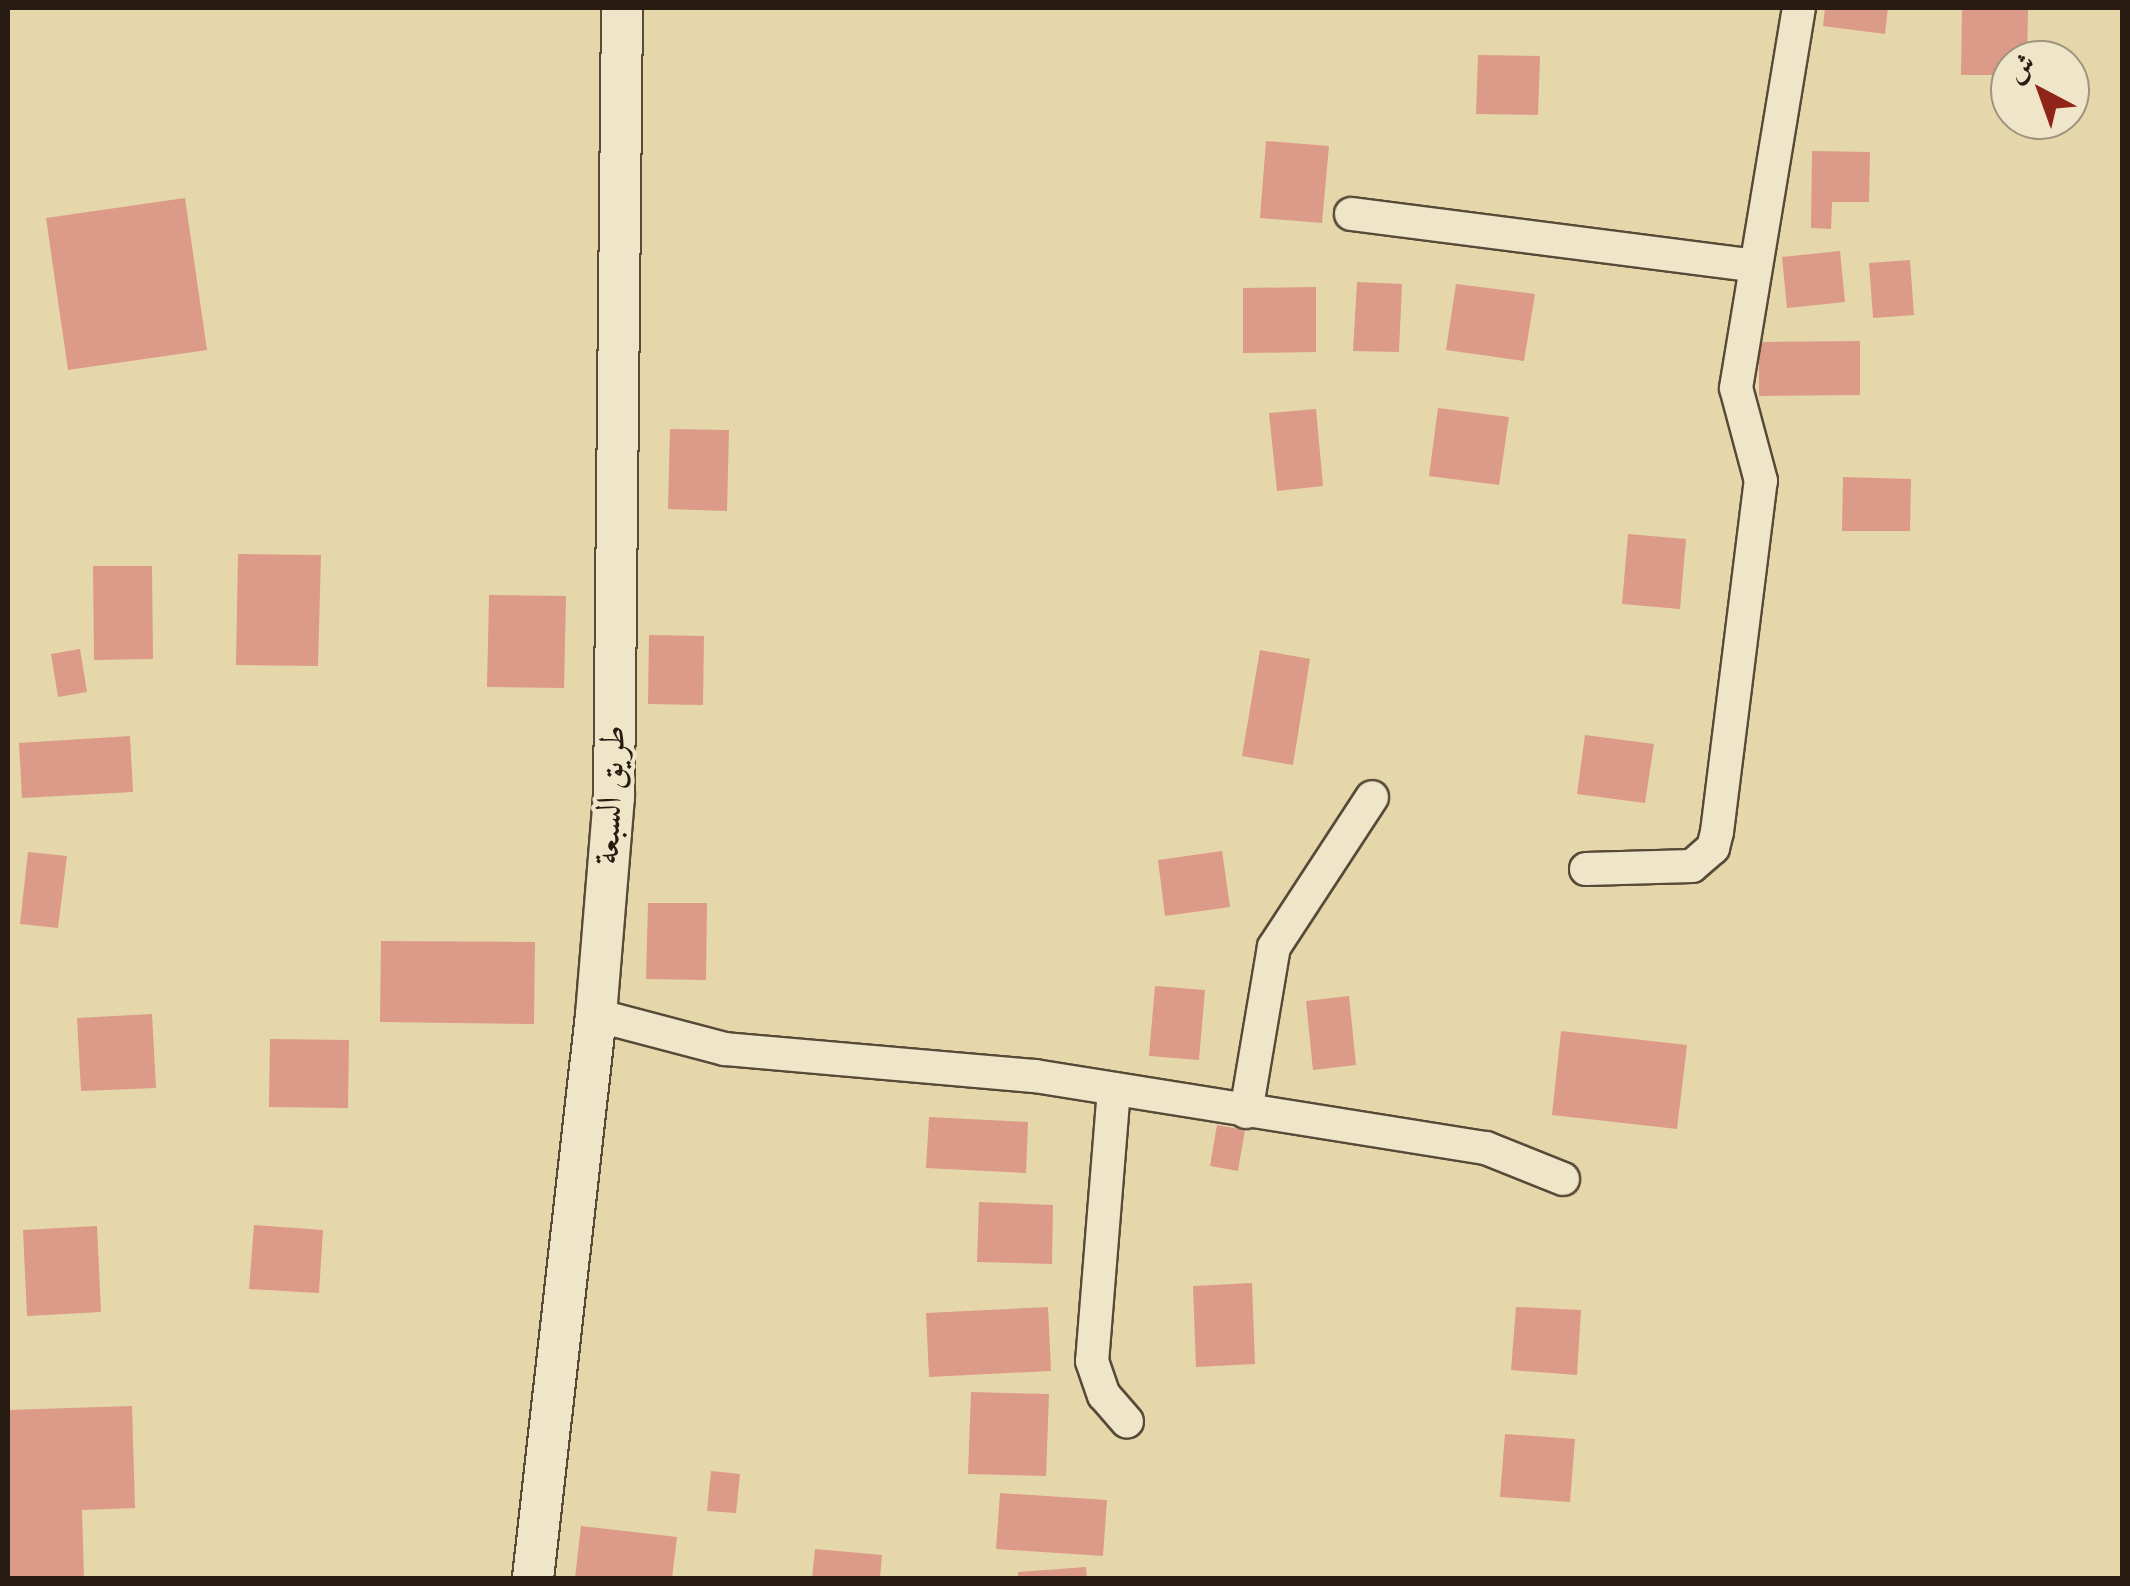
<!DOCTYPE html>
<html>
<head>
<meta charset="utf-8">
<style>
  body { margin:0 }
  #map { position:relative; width:2130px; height:1586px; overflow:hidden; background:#e6d7aa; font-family:"IM FELL DW Pica",Amiri,serif }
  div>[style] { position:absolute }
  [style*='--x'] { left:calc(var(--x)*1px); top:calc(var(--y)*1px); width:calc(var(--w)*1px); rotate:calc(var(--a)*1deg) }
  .building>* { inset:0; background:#dc9a89 }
  .roads { filter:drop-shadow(2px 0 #574a38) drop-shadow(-2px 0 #574a38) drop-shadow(0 2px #574a38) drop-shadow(0 -2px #574a38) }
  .minor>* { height:32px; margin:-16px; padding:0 16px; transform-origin:16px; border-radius:16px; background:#efe5c8 }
  .tertiary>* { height:40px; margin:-20px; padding:0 20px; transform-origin:20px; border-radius:20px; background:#efe5c8 }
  span { translate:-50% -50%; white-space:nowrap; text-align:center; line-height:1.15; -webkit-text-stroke:8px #efe5c8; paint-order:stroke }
  .street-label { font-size:35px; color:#271b12 }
  .frame { position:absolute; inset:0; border:10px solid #271b12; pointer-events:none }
  .north { position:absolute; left:1990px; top:40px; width:100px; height:100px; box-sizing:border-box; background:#efe5c8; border:2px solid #9f947f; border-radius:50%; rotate:319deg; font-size:28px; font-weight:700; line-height:40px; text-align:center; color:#271b12 }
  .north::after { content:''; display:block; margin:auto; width:35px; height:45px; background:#8f2418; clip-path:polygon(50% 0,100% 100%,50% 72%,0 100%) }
</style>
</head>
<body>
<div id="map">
  <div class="building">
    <div style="clip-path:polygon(1825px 8px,1888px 8px,1885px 34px,1823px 26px)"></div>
    <div style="clip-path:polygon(1962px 8px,2028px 8px,2027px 60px,2010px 60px,2010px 75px,1961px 75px)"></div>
    <div style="clip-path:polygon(1478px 55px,1540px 56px,1538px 115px,1476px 114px)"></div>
    <div style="clip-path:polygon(1266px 141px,1329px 146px,1322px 223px,1260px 218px)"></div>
    <div style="clip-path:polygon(1812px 151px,1870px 152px,1869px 202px,1832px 202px,1831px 229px,1811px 228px)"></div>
    <div style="clip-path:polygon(185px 198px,207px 350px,68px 370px,46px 218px)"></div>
    <div style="clip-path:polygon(1840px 251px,1845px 302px,1787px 308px,1782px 257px)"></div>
    <div style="clip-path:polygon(1910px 260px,1914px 315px,1873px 318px,1869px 263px)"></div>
    <div style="clip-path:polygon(1357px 282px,1402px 284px,1399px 352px,1353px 351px)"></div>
    <div style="clip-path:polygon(1456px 284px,1535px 294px,1524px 361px,1446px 350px)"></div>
    <div style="clip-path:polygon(1316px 287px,1316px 352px,1243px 353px,1243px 288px)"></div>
    <div style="clip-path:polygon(1860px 341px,1860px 395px,1759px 396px,1759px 342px)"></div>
    <div style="clip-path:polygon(1438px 408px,1509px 417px,1499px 485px,1429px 476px)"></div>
    <div style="clip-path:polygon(1316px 409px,1323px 486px,1277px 491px,1269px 413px)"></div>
    <div style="clip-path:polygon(670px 429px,729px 430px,727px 511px,668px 509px)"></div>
    <div style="clip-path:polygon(1843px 477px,1911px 479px,1910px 531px,1842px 531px)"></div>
    <div style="clip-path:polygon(1628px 534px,1686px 539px,1680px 609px,1622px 604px)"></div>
    <div style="clip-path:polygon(238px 554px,321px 555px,318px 666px,236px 665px)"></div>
    <div style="clip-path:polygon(93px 566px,152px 566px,153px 659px,94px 660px)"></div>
    <div style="clip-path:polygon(489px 595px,566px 596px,564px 688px,487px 687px)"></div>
    <div style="clip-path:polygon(649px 635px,704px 636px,703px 705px,648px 704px)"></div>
    <div style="clip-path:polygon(80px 649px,87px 692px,58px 697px,51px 654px)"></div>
    <div style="clip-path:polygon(1260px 650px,1310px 659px,1293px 765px,1242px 756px)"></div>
    <div style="clip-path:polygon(1585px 735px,1654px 744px,1645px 803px,1577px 794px)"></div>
    <div style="clip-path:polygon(130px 736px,133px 792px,22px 798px,19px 743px)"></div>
    <div style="clip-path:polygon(1222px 851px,1230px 907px,1165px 916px,1158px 860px)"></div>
    <div style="clip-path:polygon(28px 852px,67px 856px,58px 928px,20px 924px)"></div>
    <div style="clip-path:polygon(648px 903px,707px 903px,706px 980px,646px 979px)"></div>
    <div style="clip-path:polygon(381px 941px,535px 942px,534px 1024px,380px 1022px)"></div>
    <div style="clip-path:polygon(1155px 986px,1205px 990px,1199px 1060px,1149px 1056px)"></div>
    <div style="clip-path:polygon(1349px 996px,1356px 1065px,1313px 1070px,1306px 1001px)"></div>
    <div style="clip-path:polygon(152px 1014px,156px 1088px,81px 1091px,77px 1018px)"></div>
    <div style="clip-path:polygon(1561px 1031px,1687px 1045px,1677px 1129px,1552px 1115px)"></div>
    <div style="clip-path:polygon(270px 1039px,349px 1040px,348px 1108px,269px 1107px)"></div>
    <div style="clip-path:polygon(929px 1117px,1028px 1122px,1026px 1173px,926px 1168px)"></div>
    <div style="clip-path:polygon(1217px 1125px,1245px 1130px,1238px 1171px,1210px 1166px)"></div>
    <div style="clip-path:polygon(979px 1202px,1053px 1205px,1052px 1264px,977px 1262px)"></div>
    <div style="clip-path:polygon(254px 1225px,323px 1230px,319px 1293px,249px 1289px)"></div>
    <div style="clip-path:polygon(97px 1226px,101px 1312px,27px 1316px,23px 1230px)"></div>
    <div style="clip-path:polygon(1252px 1283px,1255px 1364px,1196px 1367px,1193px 1286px)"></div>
    <div style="clip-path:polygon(1048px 1307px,1051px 1371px,929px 1377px,926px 1313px)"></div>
    <div style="clip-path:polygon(1516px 1307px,1581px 1310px,1577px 1375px,1511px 1370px)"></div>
    <div style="clip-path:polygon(971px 1392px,1049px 1394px,1046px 1476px,968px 1474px)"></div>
    <div style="clip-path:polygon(132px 1406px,135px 1508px,82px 1510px,84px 1578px,8px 1578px,8px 1410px)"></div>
    <div style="clip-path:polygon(1505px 1434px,1575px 1439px,1570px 1502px,1500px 1497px)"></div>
    <div style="clip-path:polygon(711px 1471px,740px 1474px,736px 1513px,707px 1511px)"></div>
    <div style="clip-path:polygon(1000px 1493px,1107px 1500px,1103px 1556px,996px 1549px)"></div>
    <div style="clip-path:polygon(581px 1526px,677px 1537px,672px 1578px,575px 1578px)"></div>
    <div style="clip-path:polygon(815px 1549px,882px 1555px,880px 1578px,812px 1578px)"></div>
    <div style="clip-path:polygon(1086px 1567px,1087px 1578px,1018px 1578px,1018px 1572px)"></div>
  </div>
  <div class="roads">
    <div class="minor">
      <div style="--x:1351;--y:214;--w:407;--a:7.3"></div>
      <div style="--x:1586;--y:869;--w:106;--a:-1.6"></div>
      <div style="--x:1692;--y:866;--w:28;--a:-41"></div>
      <div style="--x:1713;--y:848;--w:16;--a:-76"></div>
      <div style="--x:1717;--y:832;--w:354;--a:-82.9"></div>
      <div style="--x:1761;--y:481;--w:96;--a:-105"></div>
      <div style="--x:1736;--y:388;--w:385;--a:-80.6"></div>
      <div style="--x:596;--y:1015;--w:133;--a:14.8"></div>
      <div style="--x:725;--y:1049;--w:311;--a:5"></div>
      <div style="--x:1035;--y:1076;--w:457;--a:9.1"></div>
      <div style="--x:1486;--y:1148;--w:83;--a:21.9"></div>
      <div style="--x:1114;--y:1089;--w:273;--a:94.6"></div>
      <div style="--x:1092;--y:1361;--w:36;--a:71"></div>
      <div style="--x:1104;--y:1395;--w:35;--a:49"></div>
      <div style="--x:1246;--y:1112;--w:167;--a:-80.4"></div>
      <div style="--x:1274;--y:947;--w:179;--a:-56.8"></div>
    </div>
    <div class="tertiary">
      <div style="--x:533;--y:1578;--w:567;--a:-83.62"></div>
      <div style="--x:596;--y:1015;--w:219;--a:-85.3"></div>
      <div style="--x:614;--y:797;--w:789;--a:-89.42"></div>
    </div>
  </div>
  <div class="street-label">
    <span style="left:611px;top:795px;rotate:-87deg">طريق السبعة</span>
  </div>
  <div class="frame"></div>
  <div class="north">ش</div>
</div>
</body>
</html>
